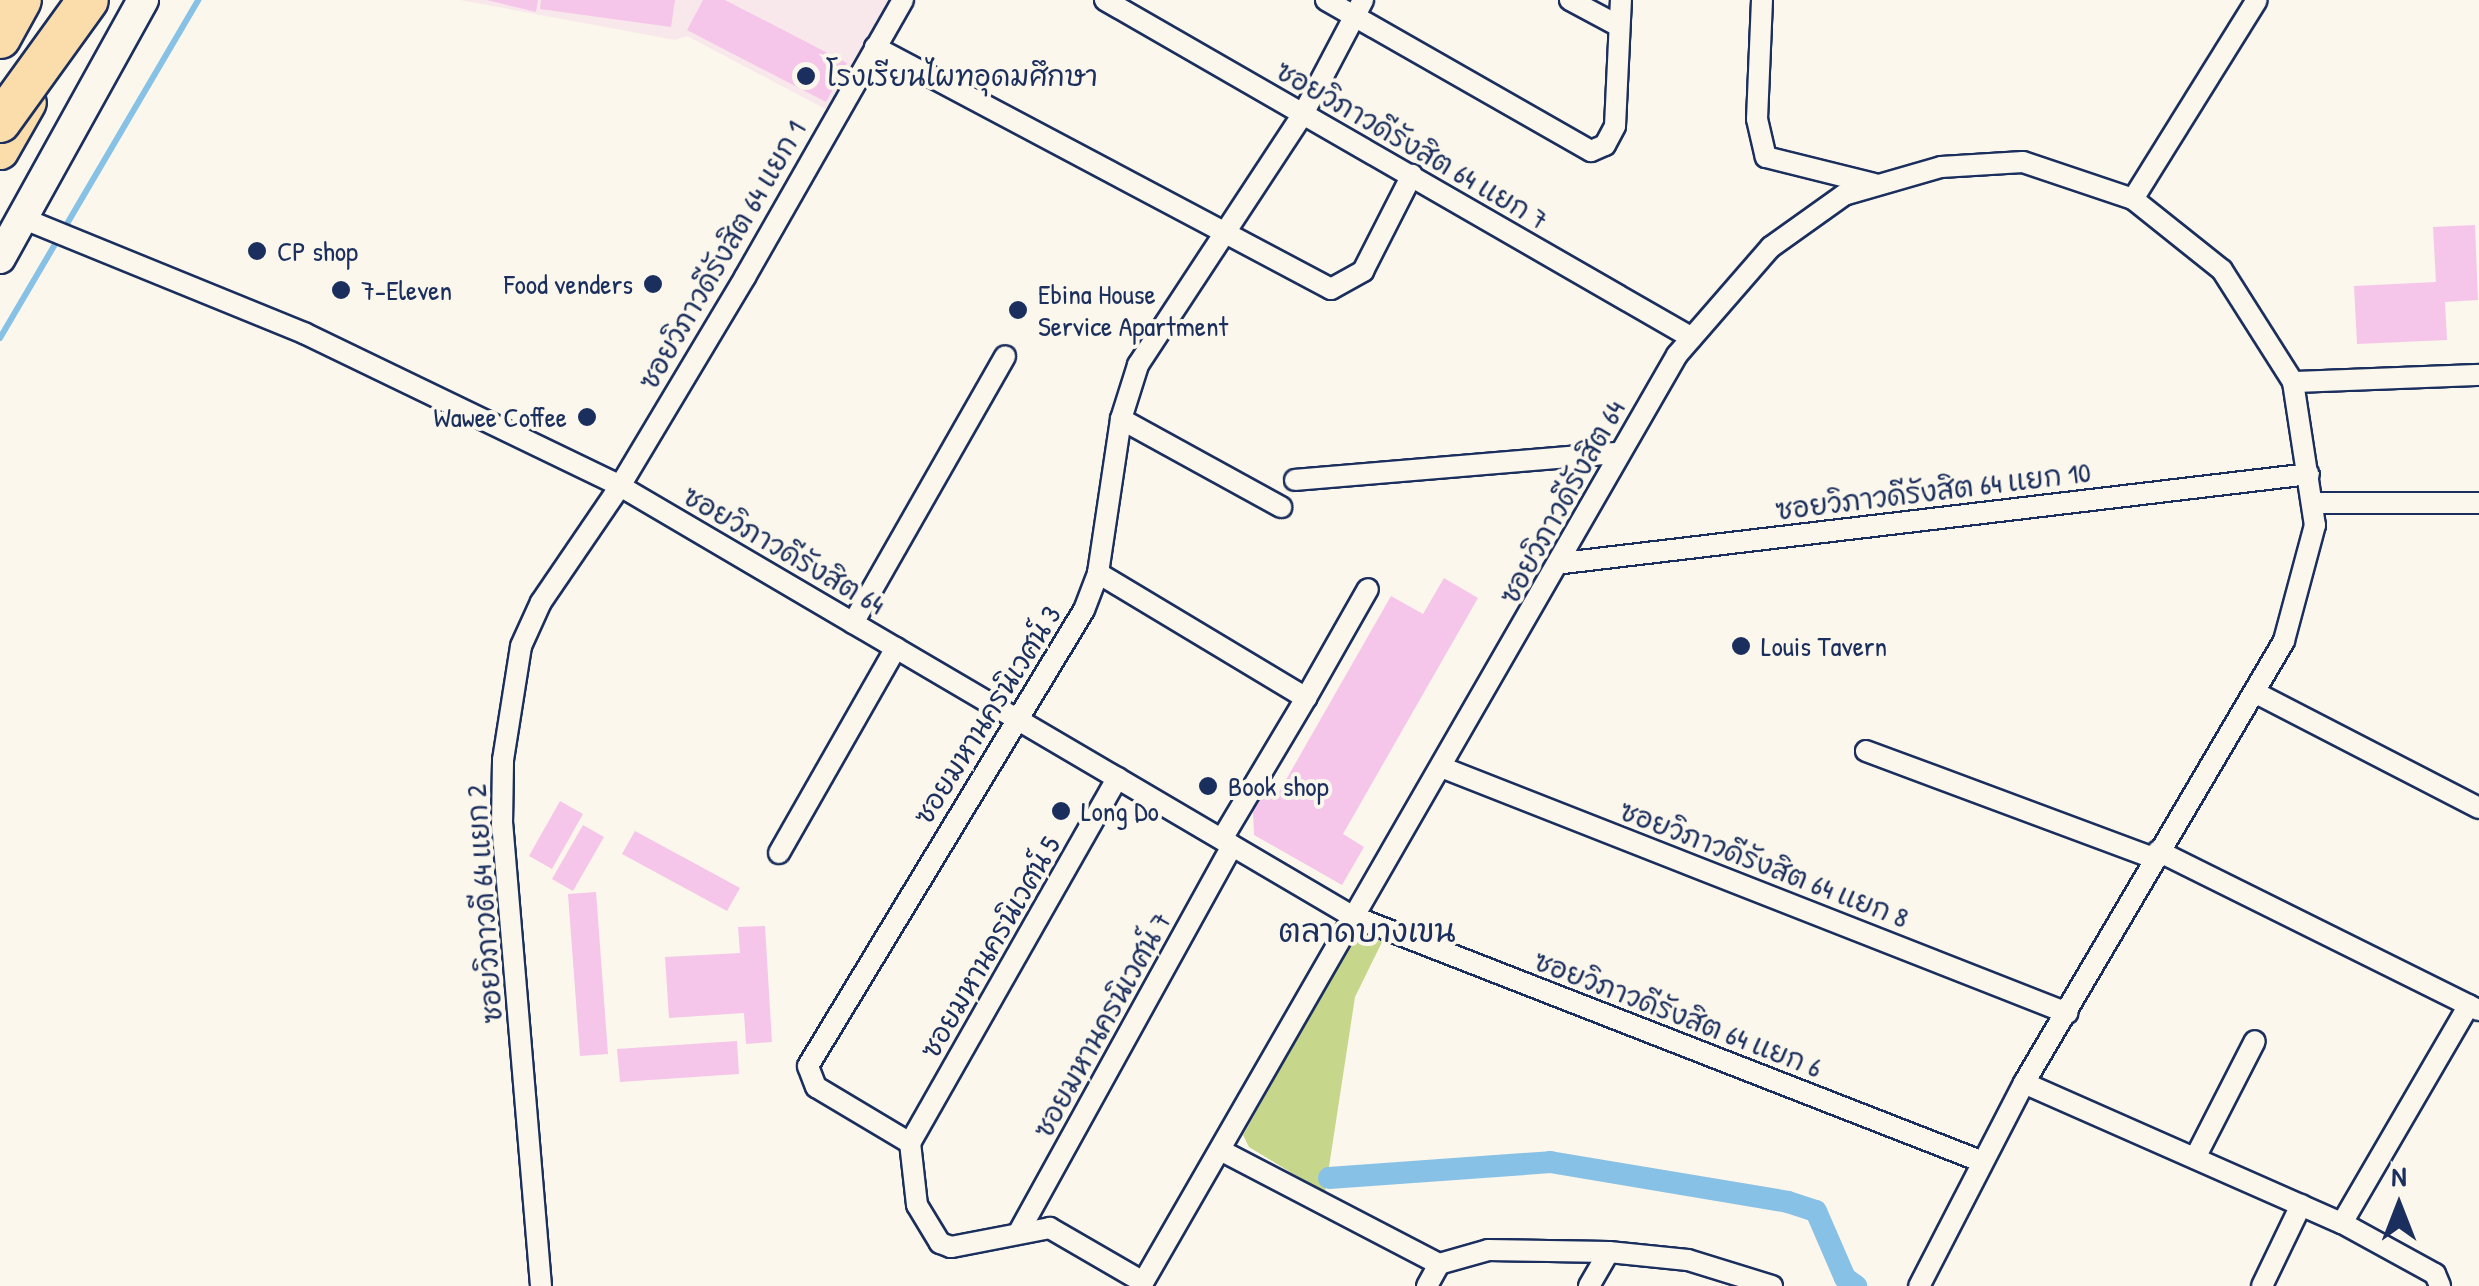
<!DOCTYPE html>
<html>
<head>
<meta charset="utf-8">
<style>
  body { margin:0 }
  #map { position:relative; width:2479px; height:1286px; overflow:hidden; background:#fbf7ec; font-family:"Patrick Hand","Playpen Sans Thai",sans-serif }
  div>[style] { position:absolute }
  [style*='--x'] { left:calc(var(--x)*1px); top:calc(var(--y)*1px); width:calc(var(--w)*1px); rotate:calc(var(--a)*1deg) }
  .built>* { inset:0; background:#f9e8eb }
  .green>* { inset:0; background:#c6d78b }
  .stream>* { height:6px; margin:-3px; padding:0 3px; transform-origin:3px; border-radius:3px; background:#87c1e6 }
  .canal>* { height:22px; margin:-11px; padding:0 11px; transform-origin:11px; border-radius:11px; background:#87c1e6 }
  .building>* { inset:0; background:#f5c6e9 }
  .roads { filter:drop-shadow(2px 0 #1b2f5e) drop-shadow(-2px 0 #1b2f5e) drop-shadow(0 2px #1b2f5e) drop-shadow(0 -2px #1b2f5e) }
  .minor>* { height:20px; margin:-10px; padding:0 10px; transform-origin:10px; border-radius:10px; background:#fbf7ec }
  .secondary>* { height:30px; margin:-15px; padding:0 15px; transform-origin:15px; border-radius:15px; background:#fbf7ec }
  .trunk>* { height:35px; margin:-17.5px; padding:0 17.5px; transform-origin:17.5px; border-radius:17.5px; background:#fbddab }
  .motorway>* { height:40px; margin:-20px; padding:0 20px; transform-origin:20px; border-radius:20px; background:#fbddab }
  .bridges { filter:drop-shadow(2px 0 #1b2f5e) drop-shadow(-2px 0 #1b2f5e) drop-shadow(0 2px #1b2f5e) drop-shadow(0 -2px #1b2f5e) }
  .motorway-bridge>* { height:40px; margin:-20px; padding:0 20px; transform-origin:20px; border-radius:20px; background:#fbddab }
  .dots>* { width:28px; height:28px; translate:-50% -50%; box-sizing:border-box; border:5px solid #fbf7ec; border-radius:50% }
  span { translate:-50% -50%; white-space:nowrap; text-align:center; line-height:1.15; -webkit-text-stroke:8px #fbf7ec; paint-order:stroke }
  .poi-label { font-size:28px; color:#1b2f5e }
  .left { translate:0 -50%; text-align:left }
  .right { translate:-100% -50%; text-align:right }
  .street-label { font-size:28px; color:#1b2f5e }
  .quarter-label { font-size:32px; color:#1b2f5e }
  .north { position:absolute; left:2349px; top:1156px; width:100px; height:100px; -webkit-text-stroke:8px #fbf7ec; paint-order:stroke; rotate:0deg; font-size:28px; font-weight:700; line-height:40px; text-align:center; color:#1b2f5e }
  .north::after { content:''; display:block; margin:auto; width:35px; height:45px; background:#1b2f5e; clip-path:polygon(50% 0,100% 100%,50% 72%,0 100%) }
</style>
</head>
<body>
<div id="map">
  <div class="built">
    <div style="clip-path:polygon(460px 0,894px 0,831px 112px,687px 36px,675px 40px)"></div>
  </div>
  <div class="green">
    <div style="clip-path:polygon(1359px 928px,1384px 938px,1355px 997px,1325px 1193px,1249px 1147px,1243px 1135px)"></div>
  </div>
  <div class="stream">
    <div style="--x:0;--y:338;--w:392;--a:-59.6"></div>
  </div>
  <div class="canal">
    <div style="--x:1329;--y:1178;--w:222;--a:-4.1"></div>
    <div style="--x:1550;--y:1162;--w:241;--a:9.5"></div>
    <div style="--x:1788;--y:1202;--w:29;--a:18"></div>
    <div style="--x:1816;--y:1211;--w:73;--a:66.6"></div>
    <div style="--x:1845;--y:1278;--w:14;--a:36"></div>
  </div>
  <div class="building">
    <div style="clip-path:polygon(487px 0,538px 0,536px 12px)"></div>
    <div style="clip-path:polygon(541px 0,675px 0,671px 27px,540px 9px)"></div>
    <div style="clip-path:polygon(703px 0,725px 0,847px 63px,826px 102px,687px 30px)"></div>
    <div style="clip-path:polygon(2475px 225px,2478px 300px,2445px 302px,2447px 340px,2357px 344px,2354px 286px,2436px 282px,2433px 227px)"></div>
    <div style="clip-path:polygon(1444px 578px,1478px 598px,1343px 834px,1364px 847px,1342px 885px,1254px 835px,1253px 812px,1264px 793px,1275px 799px,1391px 596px,1423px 614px)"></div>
    <div style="clip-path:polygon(560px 801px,583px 814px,552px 869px,529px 856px)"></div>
    <div style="clip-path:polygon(583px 825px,604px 837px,573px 891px,552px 879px)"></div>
    <div style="clip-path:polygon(635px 831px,740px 888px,727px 911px,622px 854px)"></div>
    <div style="clip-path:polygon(596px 892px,608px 1054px,580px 1056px,568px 894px)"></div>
    <div style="clip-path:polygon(765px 926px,772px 1042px,746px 1044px,744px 1013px,669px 1018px,665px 957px,740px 953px,738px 927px)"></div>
    <div style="clip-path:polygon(737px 1041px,739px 1074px,620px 1082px,617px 1049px)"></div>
  </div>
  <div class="roads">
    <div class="minor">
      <div style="--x:1105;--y:0;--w:677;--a:29.93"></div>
      <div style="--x:1326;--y:0;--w:305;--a:29.7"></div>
      <div style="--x:1591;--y:151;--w:15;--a:-23"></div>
      <div style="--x:1605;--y:145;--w:21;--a:-62"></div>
      <div style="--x:1615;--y:126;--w:126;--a:-87.3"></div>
      <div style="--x:1570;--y:0;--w:55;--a:28"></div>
      <div style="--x:1762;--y:0;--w:119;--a:92.4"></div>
      <div style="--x:1757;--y:119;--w:39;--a:77"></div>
      <div style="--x:1766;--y:157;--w:111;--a:14"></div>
      <div style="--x:875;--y:47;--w:516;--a:27.95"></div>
      <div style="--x:1331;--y:289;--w:37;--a:-29"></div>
      <div style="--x:1363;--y:271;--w:108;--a:-63"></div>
      <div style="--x:2133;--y:199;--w:234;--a:-58.1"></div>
      <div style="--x:22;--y:218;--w:305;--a:22.2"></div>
      <div style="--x:304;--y:333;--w:351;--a:25.8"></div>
      <div style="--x:620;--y:486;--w:849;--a:30.43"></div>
      <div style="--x:1352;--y:916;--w:677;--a:21.3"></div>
      <div style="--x:2293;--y:382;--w:186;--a:-2.2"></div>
      <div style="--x:1121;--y:419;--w:183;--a:28.8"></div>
      <div style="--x:1295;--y:480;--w:324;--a:-4.8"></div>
      <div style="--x:2313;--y:503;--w:166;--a:0"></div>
      <div style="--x:1563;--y:563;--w:751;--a:-6.8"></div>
      <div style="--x:1098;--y:573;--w:243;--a:31"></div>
      <div style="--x:1306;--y:698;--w:164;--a:120.8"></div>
      <div style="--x:853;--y:623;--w:307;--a:-60.3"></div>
      <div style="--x:2256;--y:693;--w:251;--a:27.3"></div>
      <div style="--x:1306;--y:698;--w:125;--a:-60.4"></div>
      <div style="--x:1866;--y:751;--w:307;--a:20.4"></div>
      <div style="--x:1441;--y:767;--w:673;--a:21.45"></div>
      <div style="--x:2158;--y:851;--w:358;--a:26.4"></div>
      <div style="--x:779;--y:853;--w:236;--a:-60.3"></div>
      <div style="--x:2024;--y:1083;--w:347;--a:23.8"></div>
      <div style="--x:2342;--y:1223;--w:106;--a:28.7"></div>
      <div style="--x:2435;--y:1274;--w:13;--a:67"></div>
      <div style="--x:910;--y:1143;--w:420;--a:-60.4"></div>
      <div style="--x:1220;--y:1150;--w:247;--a:27.5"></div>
      <div style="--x:1439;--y:1264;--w:51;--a:-15.9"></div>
      <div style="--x:1488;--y:1250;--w:121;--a:0.9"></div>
      <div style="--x:1609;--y:1252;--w:79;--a:5.8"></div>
      <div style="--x:1688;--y:1260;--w:88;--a:17.2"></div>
      <div style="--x:2195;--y:1158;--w:131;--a:-62.9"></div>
      <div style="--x:2342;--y:1223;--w:252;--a:-59.8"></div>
      <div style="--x:1020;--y:1230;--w:439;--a:-61.1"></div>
      <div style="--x:1143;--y:1282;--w:108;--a:-149.9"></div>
      <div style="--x:1050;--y:1228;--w:101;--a:169.1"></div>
      <div style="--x:951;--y:1247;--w:12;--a:-160"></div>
      <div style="--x:940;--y:1243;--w:44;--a:-121.2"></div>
      <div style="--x:917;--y:1205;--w:62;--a:-96.4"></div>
      <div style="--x:910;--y:1143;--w:109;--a:-149.2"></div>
      <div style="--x:816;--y:1087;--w:22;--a:-111"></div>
      <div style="--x:808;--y:1066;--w:533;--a:-58.82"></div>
      <div style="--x:1084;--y:610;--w:40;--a:-69"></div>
      <div style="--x:1098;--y:573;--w:156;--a:-81.5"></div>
      <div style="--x:1121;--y:419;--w:57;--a:-72.5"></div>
      <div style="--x:1138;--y:365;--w:300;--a:-56.7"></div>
      <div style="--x:1303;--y:114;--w:129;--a:-62.2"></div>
      <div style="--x:541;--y:1286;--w:463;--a:-94.8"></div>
      <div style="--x:502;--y:825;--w:65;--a:-89.1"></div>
      <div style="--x:503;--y:760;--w:115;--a:-81"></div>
      <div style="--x:521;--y:646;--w:48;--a:-65.6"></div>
      <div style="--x:541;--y:602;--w:140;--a:-55.7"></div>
      <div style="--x:620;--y:486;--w:244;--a:-59.1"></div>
      <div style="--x:745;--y:277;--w:319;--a:-60.3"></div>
      <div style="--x:1141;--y:1286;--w:1074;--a:-60.07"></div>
      <div style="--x:1677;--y:355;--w:143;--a:-49"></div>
      <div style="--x:1771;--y:247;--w:90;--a:-35.5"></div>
      <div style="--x:1844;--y:195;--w:101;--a:-16.1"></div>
      <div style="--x:1941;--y:167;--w:82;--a:-3.5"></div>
      <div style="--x:2023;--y:162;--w:116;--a:18.6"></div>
      <div style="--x:2133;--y:199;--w:114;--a:38.6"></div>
      <div style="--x:2222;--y:270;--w:133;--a:57.6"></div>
      <div style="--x:2293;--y:382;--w:145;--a:81.3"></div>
      <div style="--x:2315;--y:525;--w:120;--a:105"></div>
      <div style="--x:2284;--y:641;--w:513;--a:120.47"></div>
      <div style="--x:2024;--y:1083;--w:229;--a:117.3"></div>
      <div style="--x:1427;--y:1286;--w:25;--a:-61"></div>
      <div style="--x:1589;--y:1286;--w:39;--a:-60"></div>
      <div style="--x:2262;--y:1286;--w:90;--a:-64.3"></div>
    </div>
    <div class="secondary">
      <div style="--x:0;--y:258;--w:295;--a:-61"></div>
    </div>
    <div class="trunk">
      <div style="--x:0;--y:151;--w:56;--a:-60.3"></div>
    </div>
    <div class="motorway">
      <div style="--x:0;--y:38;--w:43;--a:-61.1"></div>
    </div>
  </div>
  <div class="bridges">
    <div class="motorway-bridge">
      <div style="--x:0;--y:122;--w:150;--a:-54.2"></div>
    </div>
  </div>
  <div class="dots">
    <div style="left:806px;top:76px;background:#1b2f5e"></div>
    <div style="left:257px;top:251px;background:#1b2f5e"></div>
    <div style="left:653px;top:284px;background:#1b2f5e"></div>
    <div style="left:341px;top:290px;background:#1b2f5e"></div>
    <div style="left:1018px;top:310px;background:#1b2f5e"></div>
    <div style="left:587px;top:417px;background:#1b2f5e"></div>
    <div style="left:1741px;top:646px;background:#1b2f5e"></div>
    <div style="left:1208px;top:786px;background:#1b2f5e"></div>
    <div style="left:1061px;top:811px;background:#1b2f5e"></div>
  </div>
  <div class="poi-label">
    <span class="left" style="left:826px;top:76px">โรงเรียนไผทอุดมศึกษา</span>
    <span class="left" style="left:277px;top:251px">CP shop</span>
    <span class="right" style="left:633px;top:284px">Food venders</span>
    <span class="left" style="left:361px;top:290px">7-Eleven</span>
    <span class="left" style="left:1038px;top:310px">Ebina House<br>Service Apartment</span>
    <span class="right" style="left:567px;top:417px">Wawee Coffee</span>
    <span class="left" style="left:1761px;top:646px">Louis Tavern</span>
    <span class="left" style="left:1228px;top:786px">Book shop</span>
    <span class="left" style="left:1081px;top:811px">Long Do</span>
  </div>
  <div class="street-label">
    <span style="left:1412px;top:145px;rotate:30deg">ซอยวิภาวดีรังสิต 64 แยก 7</span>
    <span style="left:722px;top:255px;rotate:-60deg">ซอยวิภาวดีรังสิต 64 แยก 1</span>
    <span style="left:1933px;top:491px;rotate:-7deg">ซอยวิภาวดีรังสิต 64 แยก 10</span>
    <span style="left:1562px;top:502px;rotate:-61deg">ซอยวิภาวดีรังสิต 64</span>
    <span style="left:784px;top:550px;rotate:30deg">ซอยวิภาวดีรังสิต 64</span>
    <span style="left:987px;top:715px;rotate:-58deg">ซอยมหานครนิเวศน์ 3</span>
    <span style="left:1764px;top:864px;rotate:21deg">ซอยวิภาวดีรังสิต 64 แยก 8</span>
    <span style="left:484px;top:904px;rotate:-94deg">ซอยวิภาวดี 64 แยก 2</span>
    <span style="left:990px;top:947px;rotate:-60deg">ซอยมหานครนิเวศน์ 5</span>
    <span style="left:1678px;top:1014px;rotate:21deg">ซอยวิภาวดีรังสิต 64 แยก 6</span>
    <span style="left:1102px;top:1025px;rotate:-61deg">ซอยมหานครนิเวศน์ 7</span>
  </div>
  <div class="quarter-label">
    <span style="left:1367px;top:931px">ตลาดบางเขน</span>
  </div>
  <div class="north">N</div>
</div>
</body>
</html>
